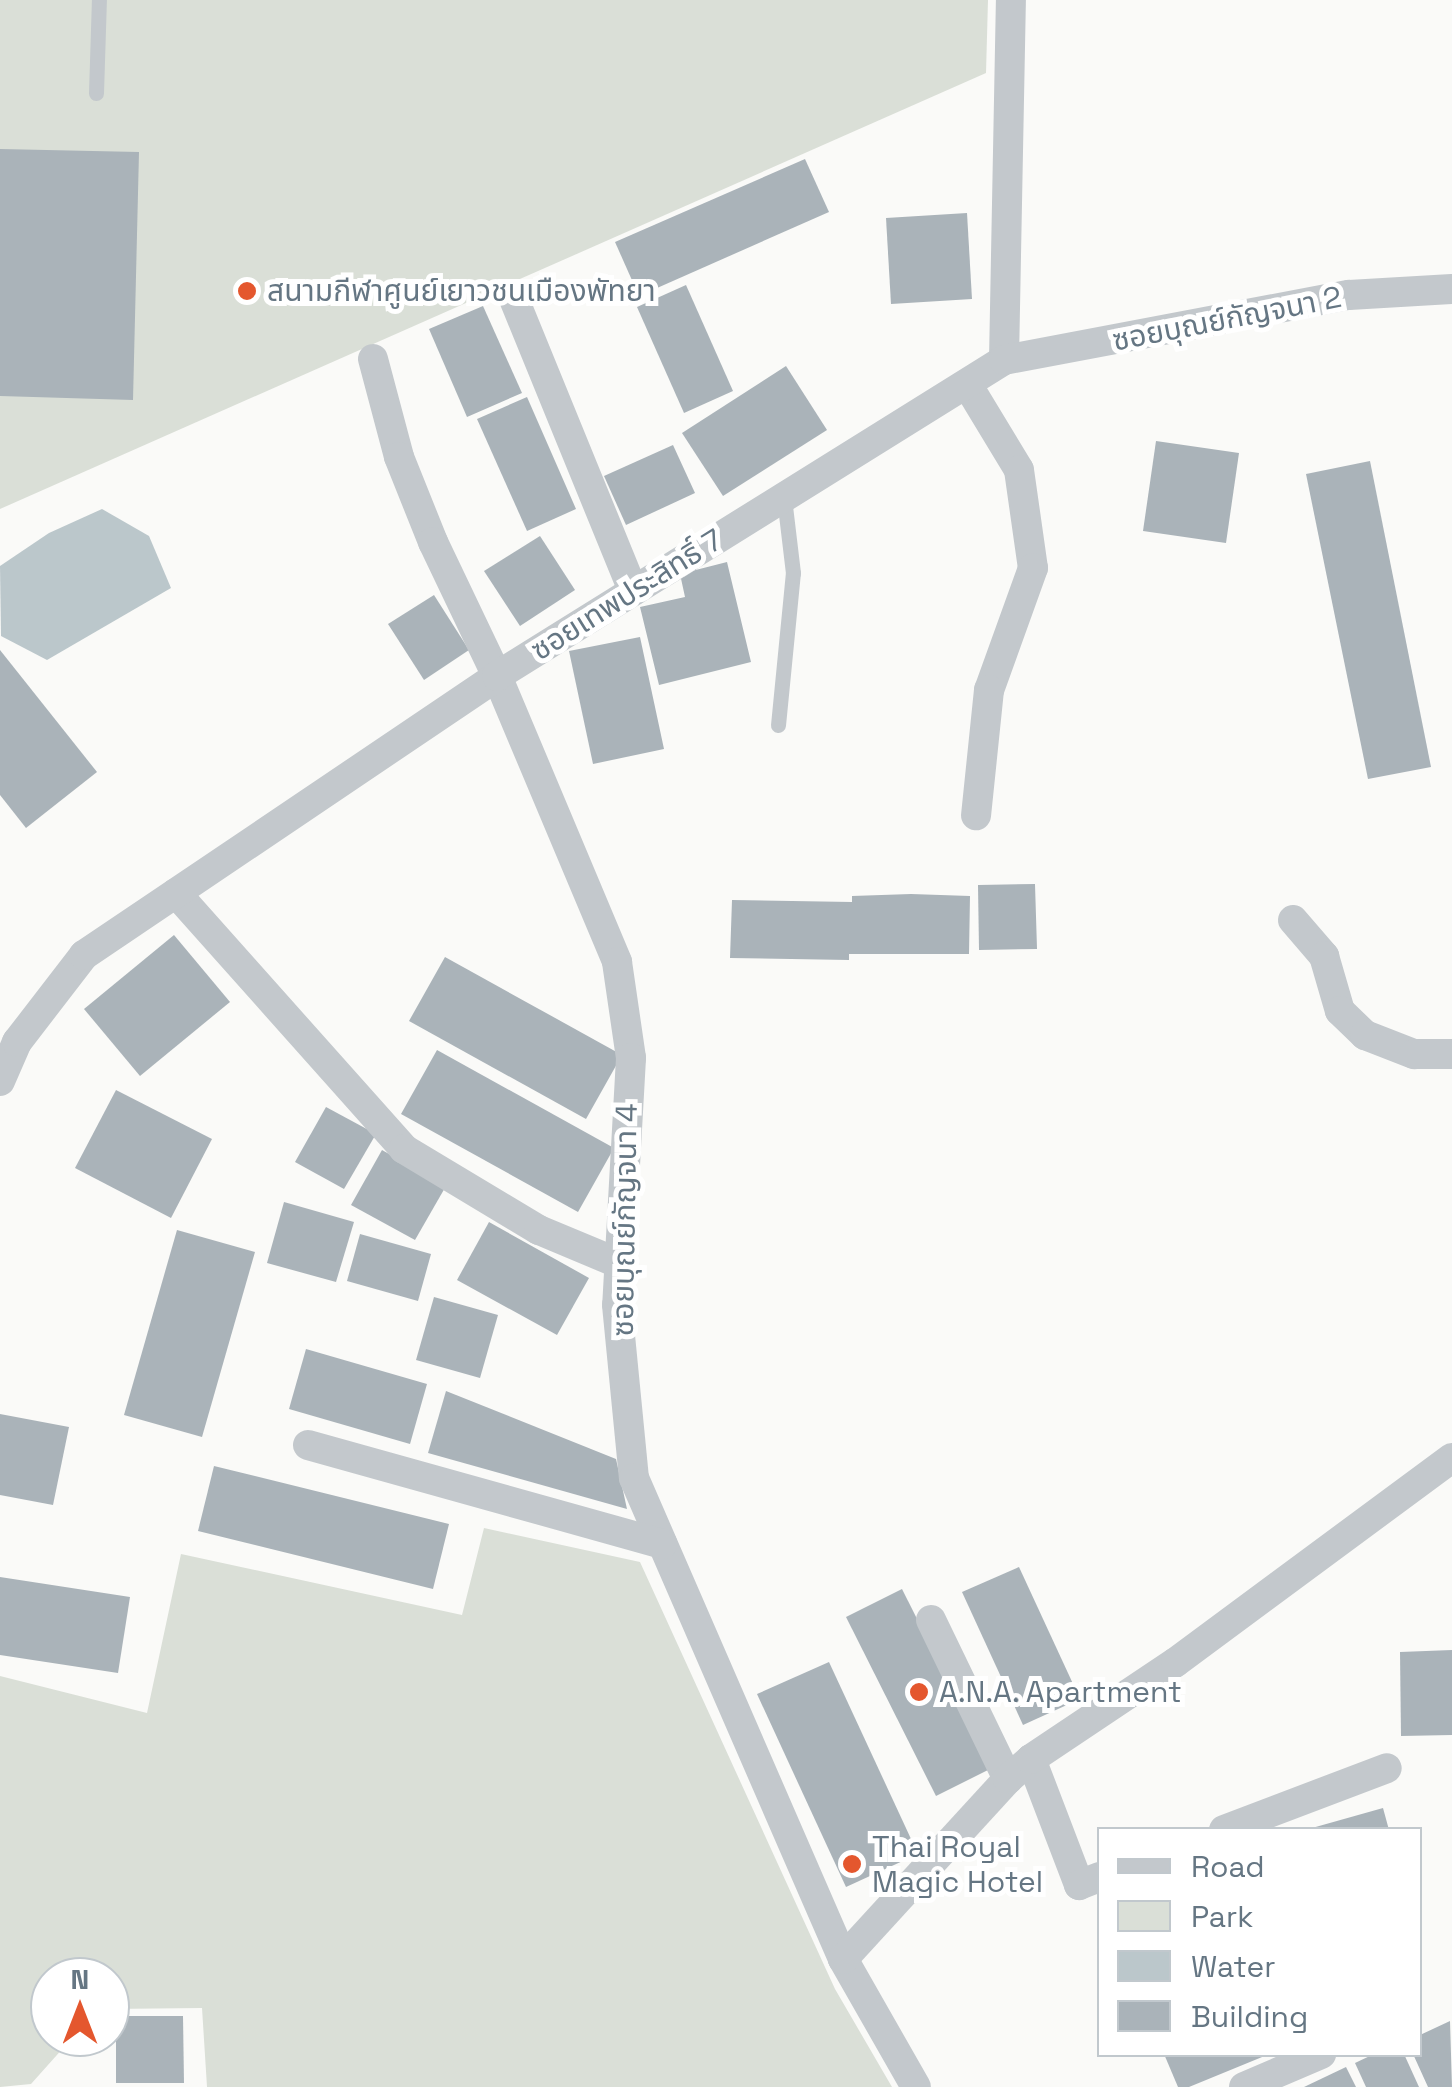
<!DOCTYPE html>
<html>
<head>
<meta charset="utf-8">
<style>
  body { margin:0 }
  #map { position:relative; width:1452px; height:2087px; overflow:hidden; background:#fafaf8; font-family:"Space Grotesk","Noto Sans Thai",sans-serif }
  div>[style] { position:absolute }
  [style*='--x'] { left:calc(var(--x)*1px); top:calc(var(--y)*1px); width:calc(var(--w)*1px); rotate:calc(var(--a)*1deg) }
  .green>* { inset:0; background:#dadfd7 }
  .water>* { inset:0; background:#bbc7cb }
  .building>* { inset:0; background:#aab3b9 }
  .lane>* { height:15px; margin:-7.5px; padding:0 7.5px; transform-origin:7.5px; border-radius:7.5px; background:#c3c8cc }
  .street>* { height:30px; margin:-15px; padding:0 15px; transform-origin:15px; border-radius:15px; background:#c3c8cc }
  .dots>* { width:28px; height:28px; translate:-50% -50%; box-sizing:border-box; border:5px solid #fff; border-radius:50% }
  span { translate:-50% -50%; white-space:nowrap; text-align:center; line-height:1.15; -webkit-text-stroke:10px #fff; paint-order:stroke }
  .poi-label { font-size:30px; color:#657683 }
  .left { translate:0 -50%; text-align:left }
  .street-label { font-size:30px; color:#657683 }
  .legend { position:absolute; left:1097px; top:1827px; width:325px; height:230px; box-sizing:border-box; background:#fff; border:2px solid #c1c8cd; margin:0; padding:12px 18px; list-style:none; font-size:30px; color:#657683 }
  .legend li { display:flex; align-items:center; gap:20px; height:50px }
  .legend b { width:50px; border:2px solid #c1c8cd }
  .north { position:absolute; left:30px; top:1957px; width:100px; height:100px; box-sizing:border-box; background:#fff; border:2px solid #c1c8cd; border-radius:50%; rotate:0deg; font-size:28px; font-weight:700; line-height:40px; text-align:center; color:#657683 }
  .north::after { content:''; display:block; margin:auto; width:35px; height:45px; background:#e4572e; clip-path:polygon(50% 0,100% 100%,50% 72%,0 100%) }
</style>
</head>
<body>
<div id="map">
  <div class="green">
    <div style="clip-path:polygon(0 0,988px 0,986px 73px,0 509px)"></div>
    <div style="clip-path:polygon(484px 1528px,640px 1562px,835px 1989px,892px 2087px,207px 2087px,202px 2008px,110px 2009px,110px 1977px,50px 1977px,50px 2037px,73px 2037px,31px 2084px,0 2087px,0 1676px,147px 1713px,181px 1554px,462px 1615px)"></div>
  </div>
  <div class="water">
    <div style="clip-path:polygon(102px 509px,149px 536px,171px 588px,47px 660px,1px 636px,0 566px,49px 533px)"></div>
  </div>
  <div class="building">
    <div style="clip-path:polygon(0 149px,139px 152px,133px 400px,0 396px)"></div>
    <div style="clip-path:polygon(805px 159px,829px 212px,639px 296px,615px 242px)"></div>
    <div style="clip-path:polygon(967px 213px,972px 299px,891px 304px,886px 218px)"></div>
    <div style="clip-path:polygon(686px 285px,733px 391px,684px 413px,637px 307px)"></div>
    <div style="clip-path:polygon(483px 306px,522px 393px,467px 417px,429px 329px)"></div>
    <div style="clip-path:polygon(786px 366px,827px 430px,723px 496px,682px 433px)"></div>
    <div style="clip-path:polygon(527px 397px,576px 509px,527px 531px,477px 419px)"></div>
    <div style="clip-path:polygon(1156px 441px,1239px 453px,1226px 543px,1143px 531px)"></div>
    <div style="clip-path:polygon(673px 445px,695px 493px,626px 525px,604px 476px)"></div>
    <div style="clip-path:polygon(1370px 461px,1431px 767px,1368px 779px,1306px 474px)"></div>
    <div style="clip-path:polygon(540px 536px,575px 590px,520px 626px,484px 571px)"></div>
    <div style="clip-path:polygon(727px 562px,751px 662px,659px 685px,640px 607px,685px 597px,680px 574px)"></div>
    <div style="clip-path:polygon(434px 595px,469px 650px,424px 680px,388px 624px)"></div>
    <div style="clip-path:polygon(640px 637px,664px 749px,593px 764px,569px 651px)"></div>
    <div style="clip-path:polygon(0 650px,97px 772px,26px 828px,0 795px)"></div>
    <div style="clip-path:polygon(1035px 884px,1037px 949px,979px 950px,978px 885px)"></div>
    <div style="clip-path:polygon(911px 894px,970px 896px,969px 954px,849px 954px,849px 960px,730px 958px,732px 900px,852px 902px,852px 896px)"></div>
    <div style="clip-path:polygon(174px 935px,230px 1002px,140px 1076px,84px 1009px)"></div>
    <div style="clip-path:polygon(445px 957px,622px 1055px,586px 1119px,409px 1021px)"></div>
    <div style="clip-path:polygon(437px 1050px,614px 1148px,578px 1212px,401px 1114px)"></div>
    <div style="clip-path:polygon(116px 1090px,212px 1139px,171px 1218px,75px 1168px)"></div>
    <div style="clip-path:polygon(326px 1107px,376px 1134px,344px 1189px,295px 1162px)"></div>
    <div style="clip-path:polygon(382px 1150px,446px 1186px,415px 1240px,351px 1205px)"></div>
    <div style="clip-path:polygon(284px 1202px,354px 1222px,336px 1282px,267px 1263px)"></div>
    <div style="clip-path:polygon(489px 1222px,589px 1278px,557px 1335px,457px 1280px)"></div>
    <div style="clip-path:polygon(177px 1230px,255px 1252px,202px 1437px,124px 1415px)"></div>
    <div style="clip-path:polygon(360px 1234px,431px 1254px,418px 1301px,347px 1281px)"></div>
    <div style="clip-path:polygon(434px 1297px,498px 1315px,480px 1378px,416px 1360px)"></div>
    <div style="clip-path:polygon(306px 1349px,427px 1384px,410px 1444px,289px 1409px)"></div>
    <div style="clip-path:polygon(446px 1391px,616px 1459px,627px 1509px,428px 1453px)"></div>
    <div style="clip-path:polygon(0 1414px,69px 1427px,53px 1505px,0 1495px)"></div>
    <div style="clip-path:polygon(214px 1466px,449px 1524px,433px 1589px,198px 1531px)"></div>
    <div style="clip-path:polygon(1019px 1567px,1080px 1699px,1023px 1725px,962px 1592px)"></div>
    <div style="clip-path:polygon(0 1577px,130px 1597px,118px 1673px,0 1655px)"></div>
    <div style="clip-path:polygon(902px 1589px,992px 1768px,936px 1796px,846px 1617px)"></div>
    <div style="clip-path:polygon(1452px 1650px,1452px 1735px,1401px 1736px,1400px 1652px)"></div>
    <div style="clip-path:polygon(829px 1662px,918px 1854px,846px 1887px,757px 1694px)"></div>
    <div style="clip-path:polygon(1383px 1808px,1389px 1830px,1312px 1830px,1312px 1828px)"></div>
    <div style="clip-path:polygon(116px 2016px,183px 2016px,184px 2083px,116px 2083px)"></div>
    <div style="clip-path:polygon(1450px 2021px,1452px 2087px,1428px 2087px,1413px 2054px,1420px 2054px,1420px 2035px)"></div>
    <div style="clip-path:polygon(1164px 2054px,1267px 2054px,1267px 2055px,1189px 2087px,1178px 2087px)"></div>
    <div style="clip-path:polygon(1374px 2054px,1404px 2054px,1419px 2087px,1366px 2087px,1355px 2063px)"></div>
    <div style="clip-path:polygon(1346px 2067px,1356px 2087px,1304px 2087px)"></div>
  </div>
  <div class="lane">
    <div style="--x:96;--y:93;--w:93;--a:-88.2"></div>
    <div style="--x:778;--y:725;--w:153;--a:-84.4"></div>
    <div style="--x:793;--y:573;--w:77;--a:-96.8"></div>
  </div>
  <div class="street">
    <div style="--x:514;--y:299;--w:315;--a:67.8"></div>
    <div style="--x:373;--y:359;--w:101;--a:75.1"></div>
    <div style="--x:399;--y:457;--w:92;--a:68.2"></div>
    <div style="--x:433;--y:542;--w:148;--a:64.5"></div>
    <div style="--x:497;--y:676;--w:310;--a:67.2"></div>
    <div style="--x:617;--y:962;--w:97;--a:81.7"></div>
    <div style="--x:631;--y:1058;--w:247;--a:93.2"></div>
    <div style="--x:617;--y:1305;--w:174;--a:84.4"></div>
    <div style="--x:634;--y:1478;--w:524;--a:66.51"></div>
    <div style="--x:843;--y:1959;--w:147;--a:60.3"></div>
    <div style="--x:1004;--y:360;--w:360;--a:-88.9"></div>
    <div style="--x:967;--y:384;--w:100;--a:58.8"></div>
    <div style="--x:1019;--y:470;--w:99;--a:81.9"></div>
    <div style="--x:1033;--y:568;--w:130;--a:109.8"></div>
    <div style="--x:989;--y:690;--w:126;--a:95.9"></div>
    <div style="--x:176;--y:893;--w:343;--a:48.3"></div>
    <div style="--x:404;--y:1149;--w:157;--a:31"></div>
    <div style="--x:539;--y:1230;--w:86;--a:22.7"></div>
    <div style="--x:1293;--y:920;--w:48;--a:49.3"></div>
    <div style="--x:1324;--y:956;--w:57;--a:73.8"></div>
    <div style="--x:1340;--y:1011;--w:35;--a:44"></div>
    <div style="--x:1365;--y:1035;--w:53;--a:21.2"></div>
    <div style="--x:1414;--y:1054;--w:38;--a:0"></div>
    <div style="--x:0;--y:1081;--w:43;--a:-66.4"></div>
    <div style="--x:17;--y:1042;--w:110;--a:-52.4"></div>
    <div style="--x:84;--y:955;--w:498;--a:-34"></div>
    <div style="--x:497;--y:676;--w:597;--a:-31.93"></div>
    <div style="--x:1004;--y:360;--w:351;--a:-10.7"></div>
    <div style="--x:1349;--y:295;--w:103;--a:-3.3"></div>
    <div style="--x:308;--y:1445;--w:368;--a:15.6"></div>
    <div style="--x:931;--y:1620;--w:177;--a:64.2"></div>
    <div style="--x:1031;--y:1759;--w:135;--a:69.1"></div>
    <div style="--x:1079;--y:1885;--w:22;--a:-21"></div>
    <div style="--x:1224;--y:1830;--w:174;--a:-20.8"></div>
    <div style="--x:843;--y:1959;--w:244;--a:-47.5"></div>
    <div style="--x:1008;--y:1779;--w:30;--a:-41"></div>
    <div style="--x:1031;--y:1759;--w:174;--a:-33.8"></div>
    <div style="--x:1176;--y:1662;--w:343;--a:-36.5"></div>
    <div style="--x:1244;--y:2087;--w:84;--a:-23.2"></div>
  </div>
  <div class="dots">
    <div style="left:247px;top:291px;background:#e4572e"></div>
    <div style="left:919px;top:1692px;background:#e4572e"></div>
    <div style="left:852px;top:1864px;background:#e4572e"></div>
  </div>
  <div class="poi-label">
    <span class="left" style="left:267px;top:291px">สนามกีฬาศูนย์เยาวชนเมืองพัทยา</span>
    <span class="left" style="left:939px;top:1692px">A.N.A. Apartment</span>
    <span class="left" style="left:872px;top:1864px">Thai Royal<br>Magic Hotel</span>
  </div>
  <div class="street-label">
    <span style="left:1227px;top:319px;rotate:-11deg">ซอยบุณย์กัญจนา 2</span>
    <span style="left:627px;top:595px;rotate:-32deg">ซอยเทพประสิทธิ์ 7</span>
    <span style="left:625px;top:1220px;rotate:-89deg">ซอยบุณย์กัญจนา 4</span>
  </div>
  <ul class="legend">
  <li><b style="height:12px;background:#c3c8cc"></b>Road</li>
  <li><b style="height:28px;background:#dadfd7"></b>Park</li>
  <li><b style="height:28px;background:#bbc7cb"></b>Water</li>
  <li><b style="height:28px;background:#aab3b9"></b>Building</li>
  </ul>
  <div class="north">N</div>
</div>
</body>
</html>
